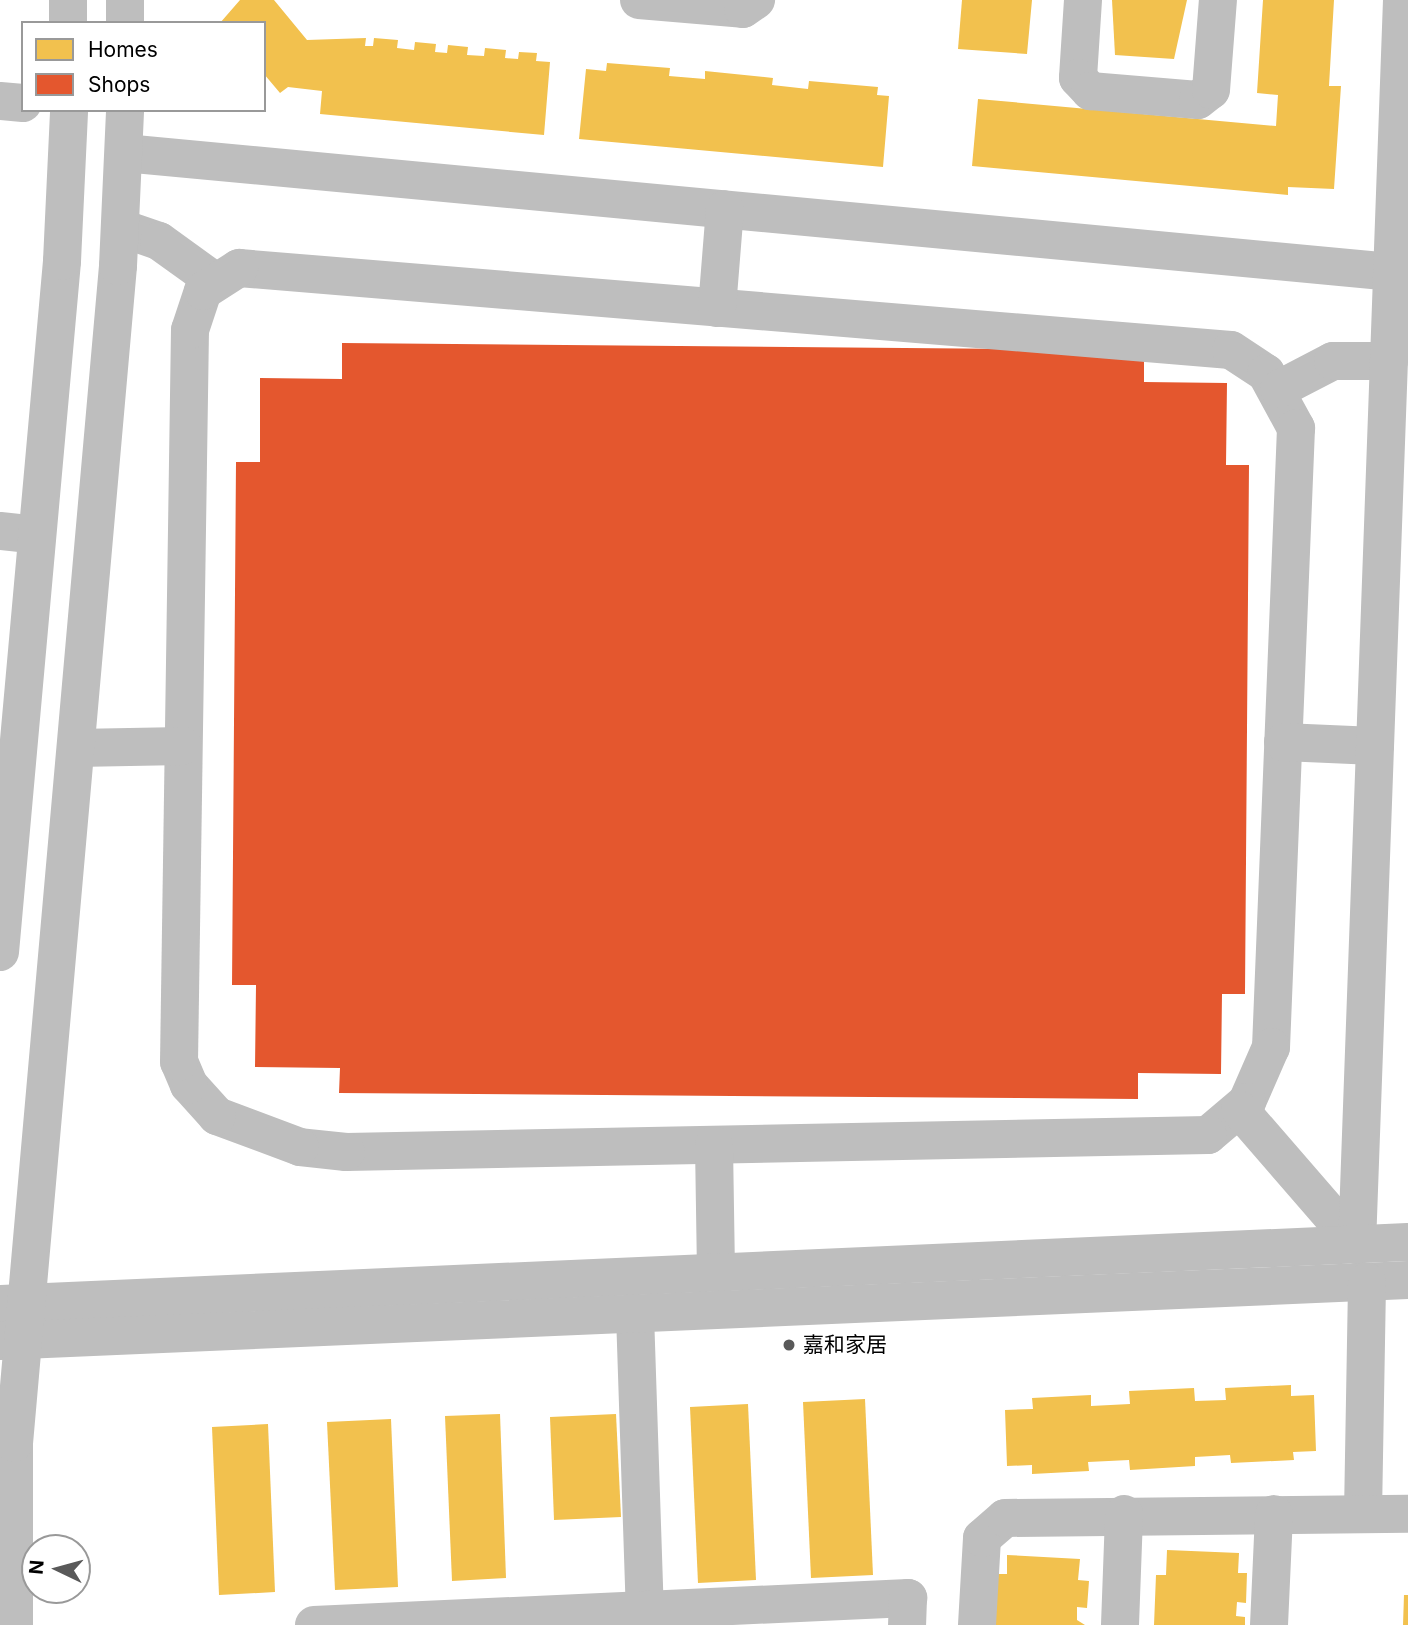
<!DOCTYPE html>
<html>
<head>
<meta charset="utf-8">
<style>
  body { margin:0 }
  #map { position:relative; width:1408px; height:1625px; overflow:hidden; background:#fff; font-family:Inter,"Noto Sans SC",sans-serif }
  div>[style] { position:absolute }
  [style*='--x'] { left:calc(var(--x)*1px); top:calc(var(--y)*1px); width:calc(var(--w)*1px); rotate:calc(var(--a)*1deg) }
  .homes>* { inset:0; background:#f2c14e }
  .shops>* { inset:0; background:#e4572e }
  .minor>* { height:38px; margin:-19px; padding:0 19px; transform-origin:19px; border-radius:19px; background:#bebebe }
  .dots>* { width:19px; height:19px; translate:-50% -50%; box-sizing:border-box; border:4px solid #fff; border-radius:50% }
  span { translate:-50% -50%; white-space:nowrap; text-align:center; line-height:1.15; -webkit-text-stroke:7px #fff; paint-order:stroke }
  .poi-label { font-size:21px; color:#000 }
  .left { translate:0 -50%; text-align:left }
  .legend { position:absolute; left:21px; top:21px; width:245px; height:91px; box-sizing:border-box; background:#fff; border:2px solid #999; margin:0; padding:9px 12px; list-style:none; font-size:21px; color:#000 }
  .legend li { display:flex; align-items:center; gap:14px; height:35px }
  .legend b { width:35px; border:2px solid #999 }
  .north { position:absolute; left:21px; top:1534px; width:70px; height:70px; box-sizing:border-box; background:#fff; border:2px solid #999; border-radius:50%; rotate:275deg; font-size:19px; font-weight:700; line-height:28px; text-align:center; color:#000 }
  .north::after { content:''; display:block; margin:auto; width:24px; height:32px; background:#595959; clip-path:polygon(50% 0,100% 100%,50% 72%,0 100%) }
</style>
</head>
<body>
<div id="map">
  <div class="homes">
    <div style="clip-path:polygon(240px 0,274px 0,307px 40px,366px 38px,365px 46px,373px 46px,374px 38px,398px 40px,397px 48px,414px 50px,415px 42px,436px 44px,435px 52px,447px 53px,448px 45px,468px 47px,467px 55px,484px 56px,485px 48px,506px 50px,505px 58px,518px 59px,519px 52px,537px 53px,536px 61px,550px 62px,544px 135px,320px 114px,322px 91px,288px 87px,280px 93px,264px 74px,264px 23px,220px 23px)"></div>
    <div style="clip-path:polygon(962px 0,1032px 0,1027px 54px,958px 49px)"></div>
    <div style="clip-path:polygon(1112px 0,1187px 0,1174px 59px,1115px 55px)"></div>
    <div style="clip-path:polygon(1263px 0,1334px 0,1329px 86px,1341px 86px,1334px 189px,1288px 187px,1288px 195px,972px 166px,978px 99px,1276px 126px,1278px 95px,1257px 93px)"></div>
    <div style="clip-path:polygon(607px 63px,670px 68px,669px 76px,705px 79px,705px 71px,773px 78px,772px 85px,808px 89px,809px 81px,878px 87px,877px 95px,889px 96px,883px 167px,579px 139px,586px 69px,606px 71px)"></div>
    <div style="clip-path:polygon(1291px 1385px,1291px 1396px,1314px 1395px,1316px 1451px,1293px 1452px,1294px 1460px,1231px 1463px,1230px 1455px,1195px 1457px,1195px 1466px,1130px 1470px,1129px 1460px,1088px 1462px,1089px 1471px,1032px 1474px,1032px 1465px,1007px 1466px,1005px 1410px,1033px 1409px,1032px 1398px,1091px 1395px,1091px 1406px,1130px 1404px,1129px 1391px,1194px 1388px,1195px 1401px,1226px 1400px,1225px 1388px)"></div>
    <div style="clip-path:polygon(865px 1399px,873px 1575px,811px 1578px,803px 1402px)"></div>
    <div style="clip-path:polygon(748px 1404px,756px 1580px,698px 1583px,690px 1407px)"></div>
    <div style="clip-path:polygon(500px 1414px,506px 1578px,452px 1581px,445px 1416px)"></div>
    <div style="clip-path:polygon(616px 1414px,621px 1517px,554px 1520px,550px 1417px)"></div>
    <div style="clip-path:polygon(391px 1419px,398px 1587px,335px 1590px,327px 1422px)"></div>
    <div style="clip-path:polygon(268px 1424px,275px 1592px,219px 1595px,212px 1427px)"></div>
    <div style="clip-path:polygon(1167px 1550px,1239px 1553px,1238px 1573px,1247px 1573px,1246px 1603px,1237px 1602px,1236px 1616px,1245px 1617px,1245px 1625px,1154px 1625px,1156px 1575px,1166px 1575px)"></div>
    <div style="clip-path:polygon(1007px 1555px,1080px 1559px,1078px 1580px,1089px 1581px,1087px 1608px,1077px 1607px,1077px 1620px,1085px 1625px,994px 1625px,997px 1574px,1007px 1574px)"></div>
    <div style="clip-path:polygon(1404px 1595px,1408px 1595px,1408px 1625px,1403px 1625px)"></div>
  </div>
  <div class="shops">
    <div style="clip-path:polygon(342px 343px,1144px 350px,1144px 382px,1227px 383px,1226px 465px,1249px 465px,1245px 994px,1222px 994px,1221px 1074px,1138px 1073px,1138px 1099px,339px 1093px,340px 1068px,255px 1067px,256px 985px,232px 985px,236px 462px,260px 462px,260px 378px,342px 379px)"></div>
  </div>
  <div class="minor">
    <div style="--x:68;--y:0;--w:23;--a:90"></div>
    <div style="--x:125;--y:0;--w:23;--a:90"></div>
    <div style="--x:639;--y:0;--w:104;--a:4.9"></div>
    <div style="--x:743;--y:9;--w:16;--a:-35"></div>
    <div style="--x:1083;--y:0;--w:78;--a:93.7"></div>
    <div style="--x:1078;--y:78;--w:18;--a:47"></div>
    <div style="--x:1090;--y:91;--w:108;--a:4.8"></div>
    <div style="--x:1198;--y:100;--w:16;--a:-38"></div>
    <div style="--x:1211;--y:90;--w:90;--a:-85.6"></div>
    <div style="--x:0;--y:101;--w:23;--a:5"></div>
    <div style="--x:124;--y:153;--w:1275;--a:5.36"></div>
    <div style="--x:121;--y:228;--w:40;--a:18.9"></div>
    <div style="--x:159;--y:241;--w:67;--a:35.8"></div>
    <div style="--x:239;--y:268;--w:995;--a:4.73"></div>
    <div style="--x:1231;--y:350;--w:42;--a:33.3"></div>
    <div style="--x:1266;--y:373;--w:63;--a:61.4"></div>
    <div style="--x:1296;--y:428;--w:620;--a:92.31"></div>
    <div style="--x:1271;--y:1047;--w:60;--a:113.6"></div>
    <div style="--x:1247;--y:1102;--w:51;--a:139.8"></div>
    <div style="--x:1208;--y:1135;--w:862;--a:178.87"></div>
    <div style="--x:346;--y:1152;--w:46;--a:-173.8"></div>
    <div style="--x:300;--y:1147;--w:89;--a:-159.5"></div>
    <div style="--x:217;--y:1116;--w:42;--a:-132.1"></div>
    <div style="--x:189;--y:1085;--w:25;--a:-113"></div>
    <div style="--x:179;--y:1062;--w:732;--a:-89.14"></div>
    <div style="--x:190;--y:330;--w:41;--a:-71.6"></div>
    <div style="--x:203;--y:291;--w:43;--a:-32.6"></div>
    <div style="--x:717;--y:308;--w:99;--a:-85.4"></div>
    <div style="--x:1279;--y:389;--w:61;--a:-27.4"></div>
    <div style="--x:1333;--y:361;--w:56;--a:0"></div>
    <div style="--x:0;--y:531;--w:37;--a:6"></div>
    <div style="--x:1283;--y:742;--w:92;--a:2.5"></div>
    <div style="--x:76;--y:748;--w:107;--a:-1.1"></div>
    <div style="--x:0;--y:952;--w:694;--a:-84.87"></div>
    <div style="--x:62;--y:261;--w:151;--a:-87.3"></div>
    <div style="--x:1240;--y:1110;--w:179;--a:49.1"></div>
    <div style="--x:714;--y:1145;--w:128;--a:89.1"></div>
    <div style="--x:1357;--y:1245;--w:1246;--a:-87.93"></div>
    <div style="--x:1;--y:1304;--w:1408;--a:-2.52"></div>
    <div style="--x:635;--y:1314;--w:296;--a:88.1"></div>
    <div style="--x:0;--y:1341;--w:1409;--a:-2.48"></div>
    <div style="--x:1363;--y:1514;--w:232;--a:-89"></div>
    <div style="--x:14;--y:1625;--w:182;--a:-90"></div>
    <div style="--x:14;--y:1443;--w:1182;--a:-84.95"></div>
    <div style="--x:118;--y:266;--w:156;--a:-87.4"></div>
    <div style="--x:314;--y:1625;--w:595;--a:-2.6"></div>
    <div style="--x:908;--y:1598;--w:27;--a:92"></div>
    <div style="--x:977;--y:1625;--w:87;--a:-86.7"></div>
    <div style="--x:982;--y:1538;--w:30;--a:-41"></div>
    <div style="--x:1005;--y:1518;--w:403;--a:-0.6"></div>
    <div style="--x:1120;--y:1625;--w:111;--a:-87.9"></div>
    <div style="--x:1269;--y:1625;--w:111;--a:-87.4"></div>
  </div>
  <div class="dots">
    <div style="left:789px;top:1345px;background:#595959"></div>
  </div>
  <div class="poi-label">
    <span class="left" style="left:803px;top:1345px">嘉和家居</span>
  </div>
  <ul class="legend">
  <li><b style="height:19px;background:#f2c14e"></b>Homes</li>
  <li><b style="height:19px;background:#e4572e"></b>Shops</li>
  </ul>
  <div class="north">N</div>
</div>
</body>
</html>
